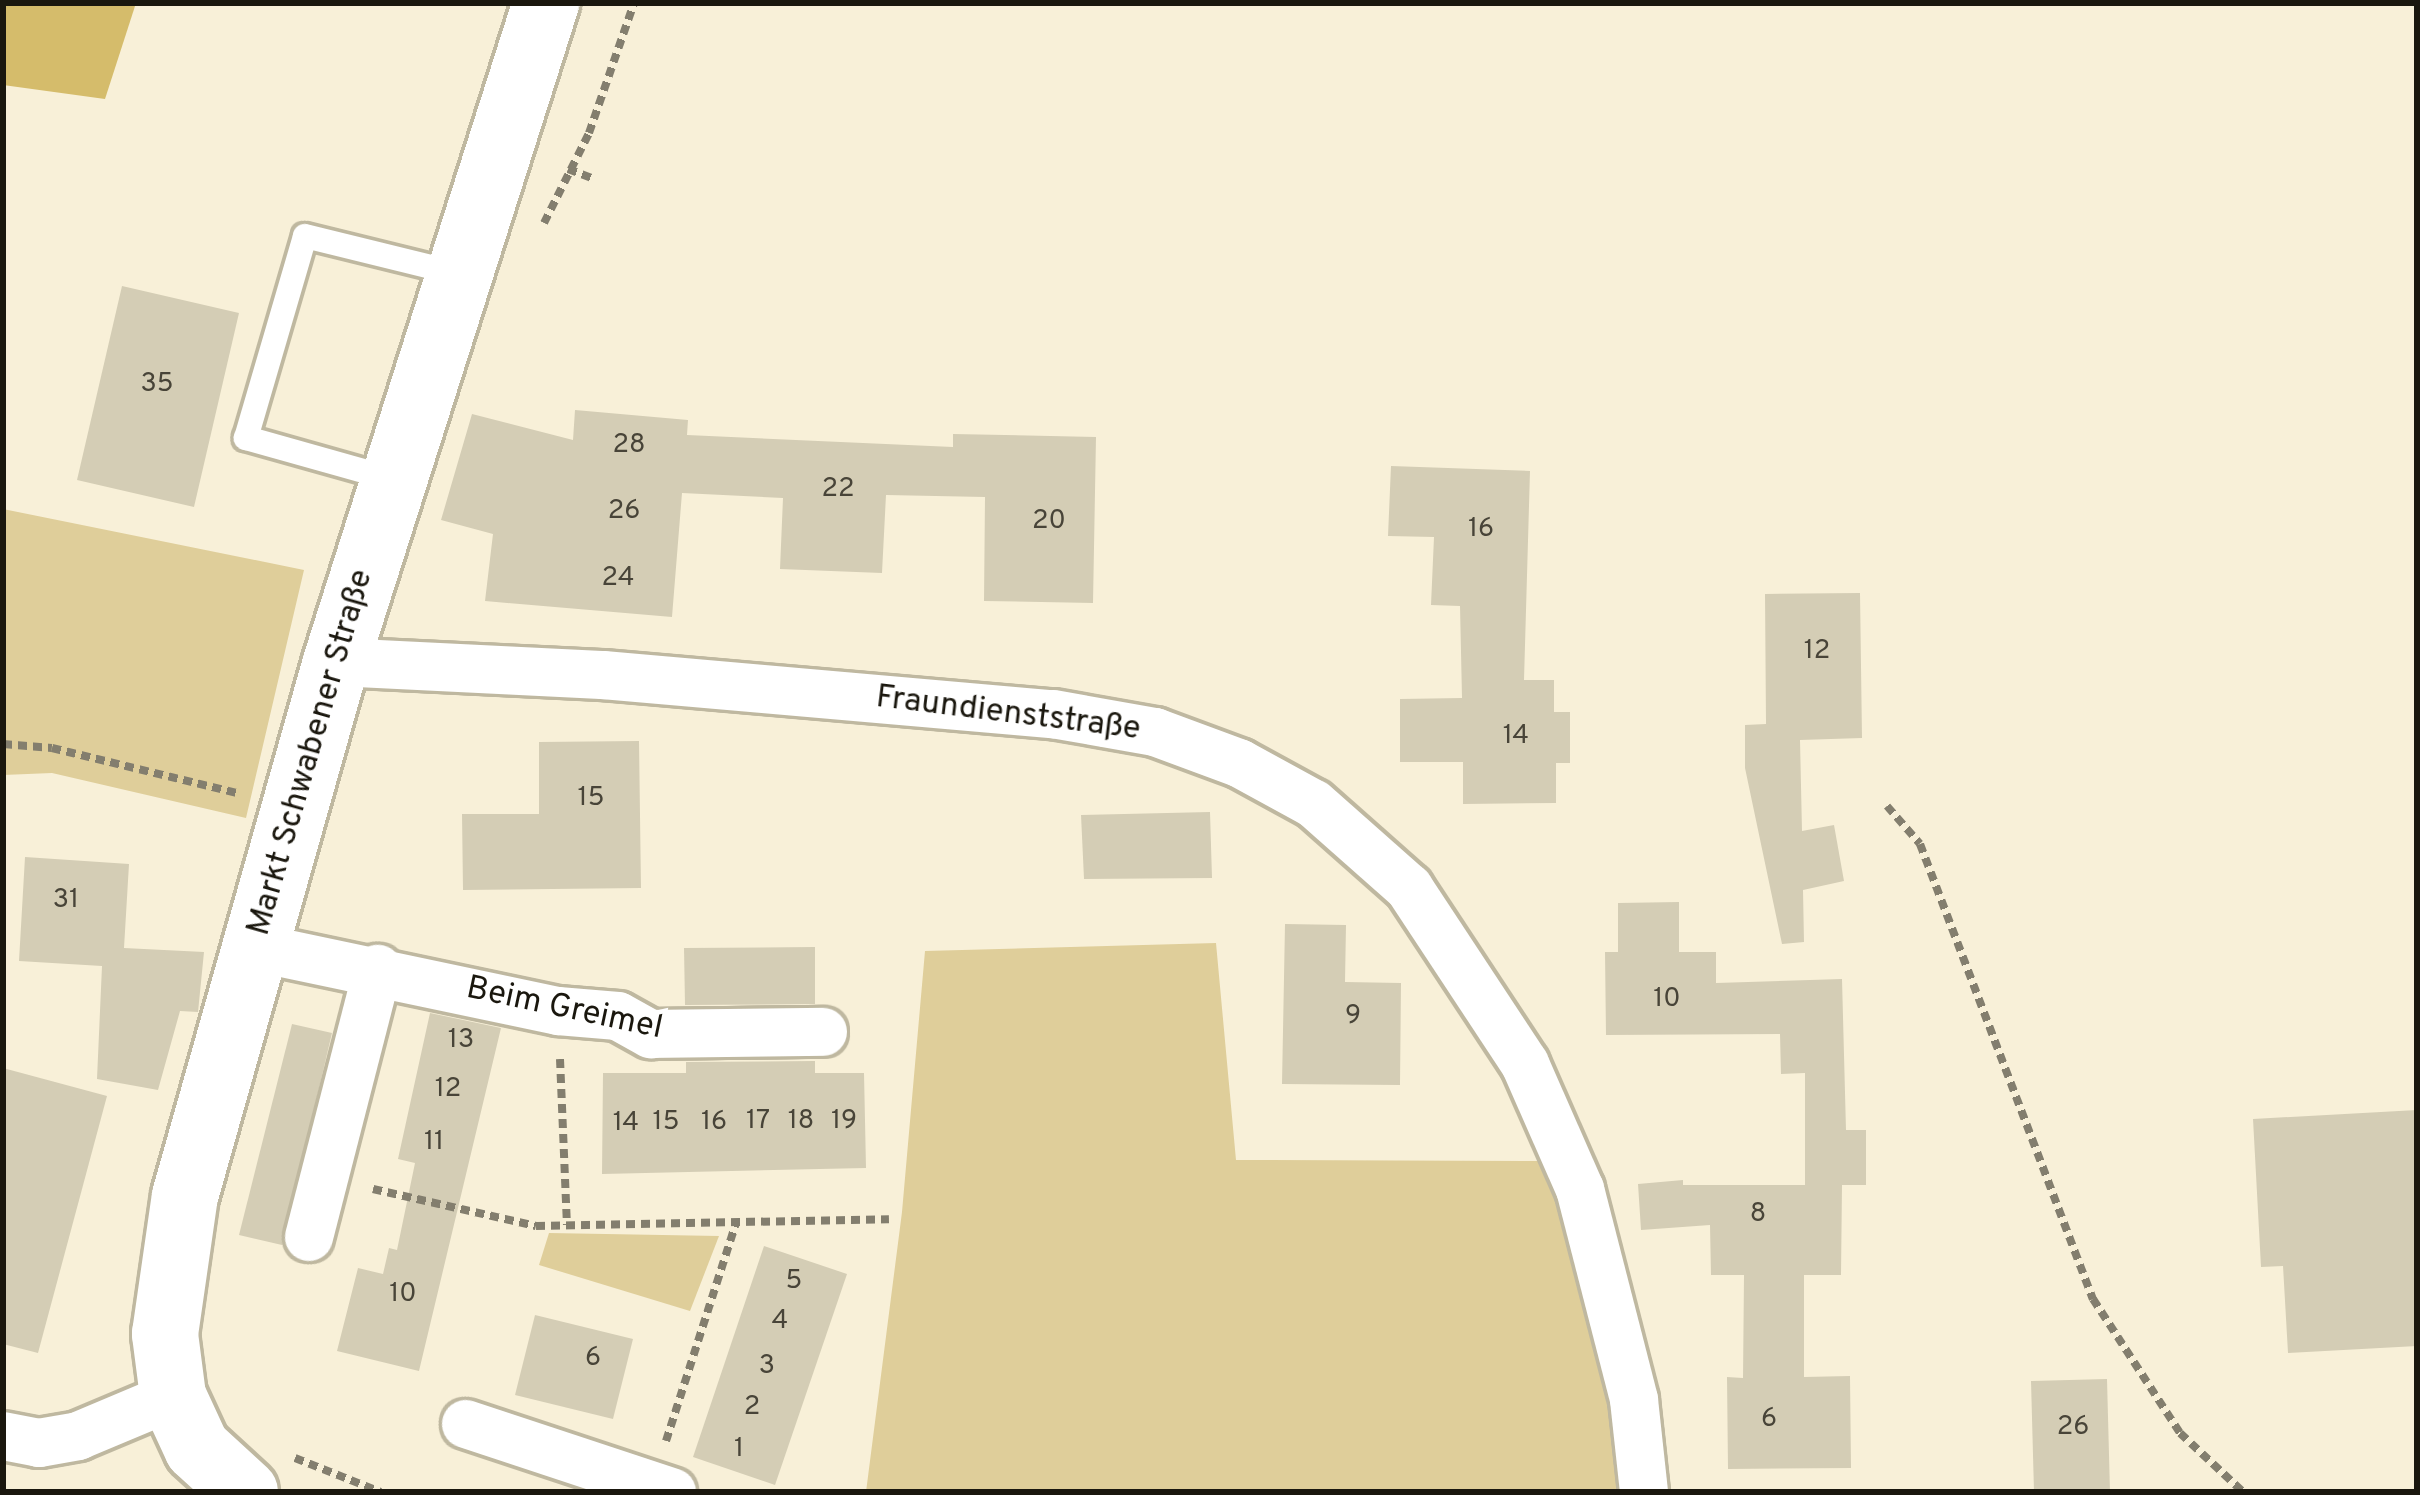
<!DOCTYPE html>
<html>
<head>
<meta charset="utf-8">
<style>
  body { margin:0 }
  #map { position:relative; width:2420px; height:1495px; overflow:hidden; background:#f8f0d8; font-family:Overpass,sans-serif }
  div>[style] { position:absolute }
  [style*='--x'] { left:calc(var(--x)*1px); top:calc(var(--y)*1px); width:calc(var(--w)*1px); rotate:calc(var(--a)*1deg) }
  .green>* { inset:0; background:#dfce9a }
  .forest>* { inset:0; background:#d5bc6b }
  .building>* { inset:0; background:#d4cdb5 }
  .path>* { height:8px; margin-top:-4px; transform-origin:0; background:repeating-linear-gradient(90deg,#837e6e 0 9px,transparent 0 15px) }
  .roads { filter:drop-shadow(3px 0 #bfb8a0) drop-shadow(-3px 0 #bfb8a0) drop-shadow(0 3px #bfb8a0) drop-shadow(0 -3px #bfb8a0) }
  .service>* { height:24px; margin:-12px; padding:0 12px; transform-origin:12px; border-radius:12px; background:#fff }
  .minor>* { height:48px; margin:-24px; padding:0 24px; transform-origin:24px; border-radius:24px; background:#fff }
  .secondary>* { height:66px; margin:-33px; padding:0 33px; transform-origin:33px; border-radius:33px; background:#fff }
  span { translate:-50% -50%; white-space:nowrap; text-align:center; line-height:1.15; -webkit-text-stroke:9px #fff; paint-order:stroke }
  .number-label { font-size:27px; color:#484438 }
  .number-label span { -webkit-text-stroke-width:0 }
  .street-label { font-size:33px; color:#1a170e }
  .frame { position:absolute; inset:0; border:6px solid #1a170e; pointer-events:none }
</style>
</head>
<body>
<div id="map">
  <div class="green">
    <div style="clip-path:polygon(3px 509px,304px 570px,246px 818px,52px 773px,3px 775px)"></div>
    <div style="clip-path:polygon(1216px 943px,1236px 1160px,1558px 1161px,1595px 1315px,1621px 1492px,866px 1492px,902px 1212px,925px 951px)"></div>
    <div style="clip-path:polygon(549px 1233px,719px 1236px,690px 1311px,539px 1265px)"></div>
  </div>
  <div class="forest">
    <div style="clip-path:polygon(3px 3px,136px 3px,105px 99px,3px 85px)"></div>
  </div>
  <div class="building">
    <div style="clip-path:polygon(122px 286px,239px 313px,194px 507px,77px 480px)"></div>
    <div style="clip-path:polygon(575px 410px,688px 420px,687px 435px,953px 447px,953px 434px,1096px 437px,1093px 603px,984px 601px,985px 497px,886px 495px,882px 573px,780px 569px,783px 498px,682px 493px,672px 617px,485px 601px,493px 534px,441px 520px,472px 414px,573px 440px)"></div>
    <div style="clip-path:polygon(1391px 466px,1530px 471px,1524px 680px,1554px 680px,1554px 712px,1570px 712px,1570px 763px,1556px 763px,1556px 803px,1463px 804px,1463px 762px,1400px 762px,1400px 699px,1462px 698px,1460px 606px,1431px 605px,1434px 537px,1388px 536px)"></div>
    <div style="clip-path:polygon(1860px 593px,1862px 738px,1800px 740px,1802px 831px,1834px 825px,1844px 881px,1803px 890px,1804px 942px,1782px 944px,1745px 768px,1745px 725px,1766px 724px,1765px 594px)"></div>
    <div style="clip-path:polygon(639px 741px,641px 888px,463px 890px,462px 814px,539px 814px,539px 742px)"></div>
    <div style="clip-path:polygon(1210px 812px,1212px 878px,1084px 879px,1081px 815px)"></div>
    <div style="clip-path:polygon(25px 857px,129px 864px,124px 948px,204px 952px,198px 1012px,180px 1011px,158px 1090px,97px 1079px,102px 966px,19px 961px)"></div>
    <div style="clip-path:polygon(1679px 902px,1679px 952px,1716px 952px,1716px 983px,1842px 979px,1846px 1130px,1866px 1130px,1866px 1185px,1805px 1185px,1805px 1073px,1781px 1074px,1780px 1034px,1606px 1035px,1605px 952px,1618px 952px,1618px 903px)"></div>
    <div style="clip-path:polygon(1285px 924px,1346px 925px,1345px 982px,1401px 983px,1400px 1085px,1282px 1084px)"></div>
    <div style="clip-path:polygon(815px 947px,815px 1004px,685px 1005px,684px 948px)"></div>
    <div style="clip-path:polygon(430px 1013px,501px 1028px,419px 1371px,337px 1351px,358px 1268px,383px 1274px,389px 1248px,397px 1250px,415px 1163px,398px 1159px)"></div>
    <div style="clip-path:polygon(292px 1024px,332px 1033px,282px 1245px,239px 1235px)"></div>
    <div style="clip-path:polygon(815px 1061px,815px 1073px,864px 1073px,866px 1168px,602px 1174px,603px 1073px,686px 1073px,686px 1062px)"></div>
    <div style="clip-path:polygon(3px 1068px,107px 1096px,38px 1353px,3px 1344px)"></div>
    <div style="clip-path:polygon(2417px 1110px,2417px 1346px,2288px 1353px,2283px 1266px,2261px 1267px,2253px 1119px)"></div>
    <div style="clip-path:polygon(1683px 1180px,1683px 1185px,1842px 1185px,1841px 1275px,1804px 1275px,1804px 1377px,1850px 1376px,1851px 1468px,1728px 1469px,1727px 1377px,1743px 1378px,1744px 1275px,1711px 1275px,1710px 1225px,1641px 1230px,1638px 1184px)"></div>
    <div style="clip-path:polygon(764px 1246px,847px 1274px,775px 1485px,693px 1457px)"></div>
    <div style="clip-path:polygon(535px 1315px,633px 1339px,613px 1419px,515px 1395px)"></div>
    <div style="clip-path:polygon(2107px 1379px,2110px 1492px,2034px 1492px,2031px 1381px)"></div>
  </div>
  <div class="path">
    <div style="--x:568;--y:169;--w:26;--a:21"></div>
    <div style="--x:544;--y:223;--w:101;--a:-63.4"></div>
    <div style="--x:589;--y:133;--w:138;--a:-70.9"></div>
    <div style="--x:3;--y:744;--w:49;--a:4.7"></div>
    <div style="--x:52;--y:748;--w:194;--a:13.7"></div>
    <div style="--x:1887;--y:806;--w:50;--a:49"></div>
    <div style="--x:1920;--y:844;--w:487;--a:69.2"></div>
    <div style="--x:2093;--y:1299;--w:160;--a:57"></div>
    <div style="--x:2180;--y:1433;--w:86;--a:43.1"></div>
    <div style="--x:560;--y:1059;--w:166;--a:87.6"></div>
    <div style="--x:373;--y:1189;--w:167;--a:12.8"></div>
    <div style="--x:536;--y:1226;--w:353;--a:-1.1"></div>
    <div style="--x:666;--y:1441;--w:229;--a:-72.2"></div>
    <div style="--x:295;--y:1458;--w:92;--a:21.6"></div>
  </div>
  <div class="roads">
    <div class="service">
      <div style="--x:392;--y:479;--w:152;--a:-164.3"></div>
      <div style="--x:246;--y:438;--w:210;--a:-73.7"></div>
      <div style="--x:305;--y:236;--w:155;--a:13.8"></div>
    </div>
    <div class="minor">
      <div style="--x:336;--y:662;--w:267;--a:2.8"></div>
      <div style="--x:603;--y:675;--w:452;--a:5"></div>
      <div style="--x:1053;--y:714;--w:104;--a:10"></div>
      <div style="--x:1155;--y:732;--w:90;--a:20.3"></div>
      <div style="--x:1239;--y:763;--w:85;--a:28.7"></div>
      <div style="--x:1314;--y:804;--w:127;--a:41.5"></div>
      <div style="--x:1409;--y:888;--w:211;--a:56.6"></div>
      <div style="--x:1525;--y:1064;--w:137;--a:66.3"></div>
      <div style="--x:1580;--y:1189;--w:218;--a:75.6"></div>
      <div style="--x:1634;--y:1400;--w:93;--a:83.8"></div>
      <div style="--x:254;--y:947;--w:311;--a:11.9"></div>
      <div style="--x:558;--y:1011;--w:60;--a:4.8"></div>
      <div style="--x:618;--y:1016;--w:38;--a:29"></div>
      <div style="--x:651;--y:1034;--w:172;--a:-0.7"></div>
      <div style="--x:309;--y:1237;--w:277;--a:-75.6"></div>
      <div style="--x:466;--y:1424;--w:217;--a:18.3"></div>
      <div style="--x:3;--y:1436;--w:37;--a:11"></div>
      <div style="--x:39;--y:1443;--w:40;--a:-10"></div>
      <div style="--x:78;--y:1436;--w:103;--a:-22.8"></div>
    </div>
    <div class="secondary">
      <div style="--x:245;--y:1492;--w:65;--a:-137.5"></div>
      <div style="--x:197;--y:1448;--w:57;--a:-114.8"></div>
      <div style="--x:173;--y:1396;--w:63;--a:-97.4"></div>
      <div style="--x:165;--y:1334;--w:139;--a:-81.8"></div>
      <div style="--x:185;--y:1196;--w:555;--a:-74.21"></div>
      <div style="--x:336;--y:662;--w:692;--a:-72.32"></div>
    </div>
  </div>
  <div class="number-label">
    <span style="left:157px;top:385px">35</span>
    <span style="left:629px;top:446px">28</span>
    <span style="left:838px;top:490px">22</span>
    <span style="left:624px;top:512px">26</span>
    <span style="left:1049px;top:522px">20</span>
    <span style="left:1481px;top:530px">16</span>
    <span style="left:618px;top:579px">24</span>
    <span style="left:1817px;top:652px">12</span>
    <span style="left:1516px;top:737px">14</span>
    <span style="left:591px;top:799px">15</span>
    <span style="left:66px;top:901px">31</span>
    <span style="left:1667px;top:1000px">10</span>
    <span style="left:1353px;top:1017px">9</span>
    <span style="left:461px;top:1041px">13</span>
    <span style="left:448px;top:1090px">12</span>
    <span style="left:758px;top:1122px">17</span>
    <span style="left:801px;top:1122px">18</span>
    <span style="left:844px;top:1122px">19</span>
    <span style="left:666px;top:1123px">15</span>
    <span style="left:714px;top:1123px">16</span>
    <span style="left:626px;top:1124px">14</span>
    <span style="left:434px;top:1143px">11</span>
    <span style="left:1758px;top:1215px">8</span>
    <span style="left:794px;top:1282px">5</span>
    <span style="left:403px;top:1295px">10</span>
    <span style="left:780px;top:1322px">4</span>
    <span style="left:593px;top:1359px">6</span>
    <span style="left:767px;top:1367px">3</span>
    <span style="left:752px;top:1408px">2</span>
    <span style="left:1769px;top:1420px">6</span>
    <span style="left:2073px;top:1428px">26</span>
    <span style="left:739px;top:1450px">1</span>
  </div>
  <div class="street-label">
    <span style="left:1008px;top:715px;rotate:7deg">Fraundienststraße</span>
    <span style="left:312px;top:753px;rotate:-74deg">Markt Schwabener Straße</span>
    <span style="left:564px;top:1010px;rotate:12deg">Beim Greimel</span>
  </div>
  <div class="frame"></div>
</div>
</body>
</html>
